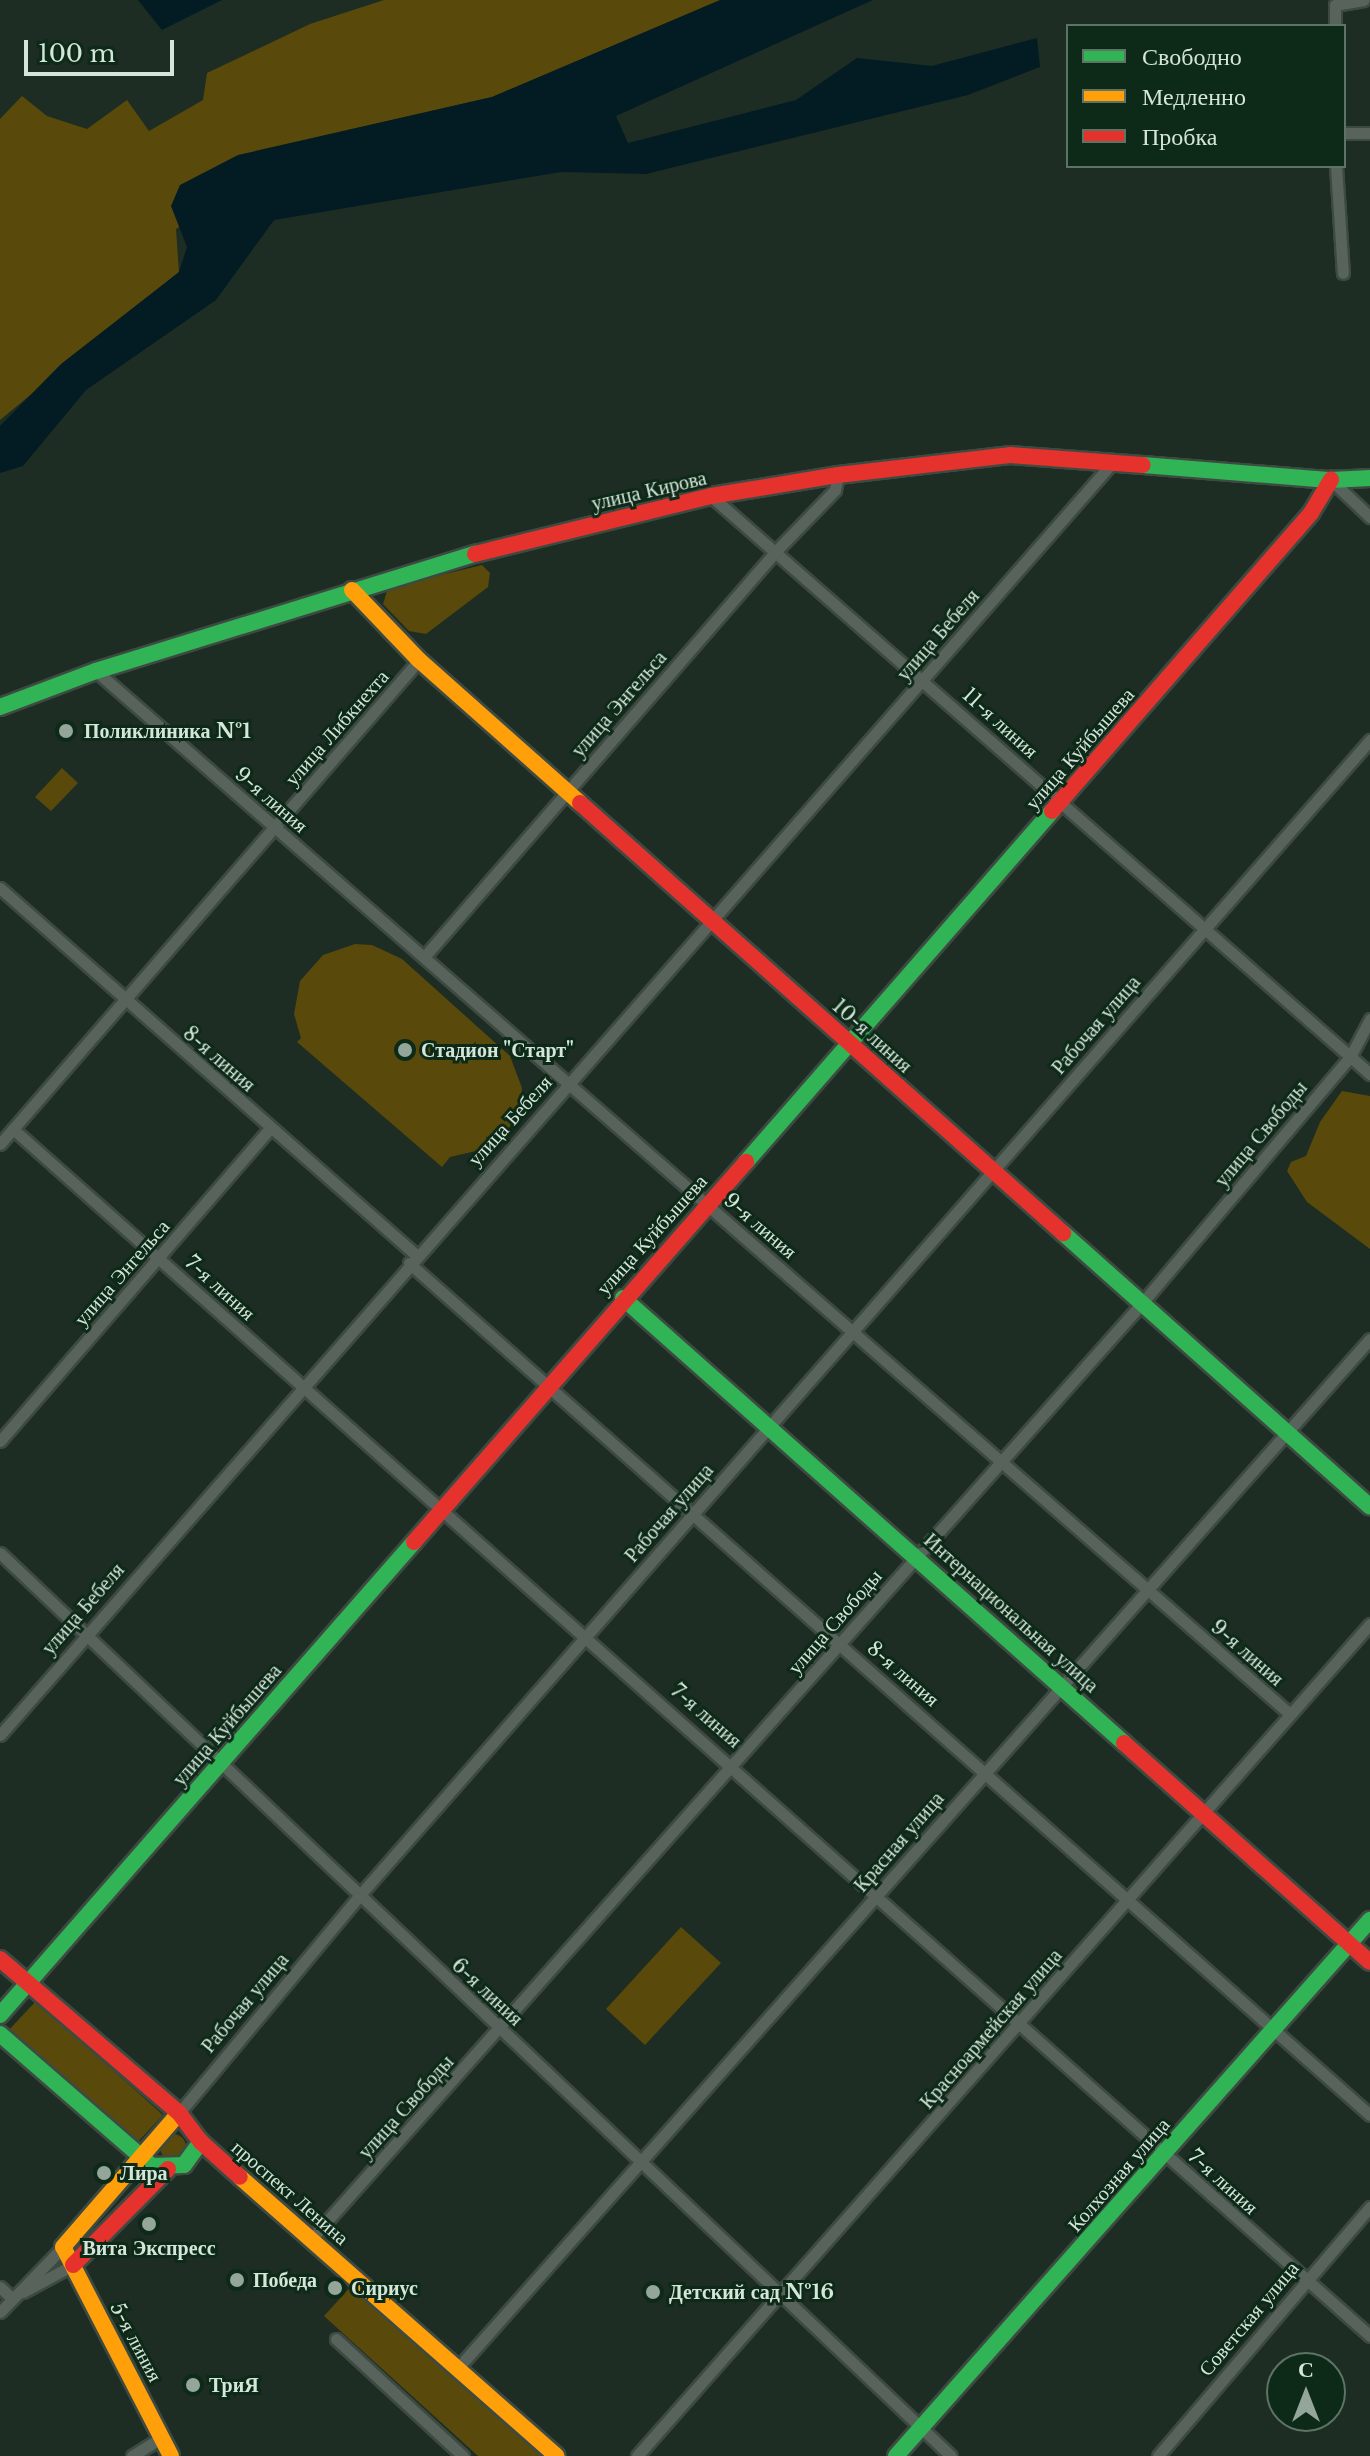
<!DOCTYPE html>
<html>
<head>
<meta charset="utf-8">
<style>
  body { margin:0 }
  #map { position:relative; width:1370px; height:2456px; overflow:hidden; background:#1d2d23; font-family:"Libre Baskerville",serif }
  div>[style] { position:absolute }
  [style*='--x'] { left:calc(var(--x)*1px); top:calc(var(--y)*1px); width:calc(var(--w)*1px); rotate:calc(var(--a)*1deg) }
  .green>* { inset:0; background:#59490b }
  .round { border-radius:50% }
  .water>* { inset:0; background:#031b22 }
  .roads { filter:drop-shadow(2px 0 #3d4a42) drop-shadow(-2px 0 #3d4a42) drop-shadow(0 2px #3d4a42) drop-shadow(0 -2px #3d4a42) }
  .street>* { height:11px; margin:-5.5px; padding:0 5.5px; transform-origin:5.5px; border-radius:5.5px; background:#58635c }
  .fast>* { height:16px; margin:-8px; padding:0 8px; transform-origin:8px; border-radius:8px; background:#30b455 }
  .slow>* { height:16px; margin:-8px; padding:0 8px; transform-origin:8px; border-radius:8px; background:#ff9f0a }
  .jam>* { height:16px; margin:-8px; padding:0 8px; transform-origin:8px; border-radius:8px; background:#e5322d }
  .dots>* { width:22px; height:22px; translate:-50% -50%; box-sizing:border-box; border:4px solid #0d2918; border-radius:50% }
  span { translate:-50% -50%; white-space:nowrap; text-align:center; line-height:1.15; -webkit-text-stroke:6px #0d2918; paint-order:stroke }
  .street-label { font-size:20px; color:#d4e5d9 }
  .poi-label { font-size:20px; color:#d4e5d9; font-weight:700 }
  .left { translate:0 -50%; text-align:left }
  .legend { position:absolute; left:1066px; top:24px; width:280px; height:144px; box-sizing:border-box; background:#0d2918; border:2px solid #5d7465; margin:0; padding:10px 14px; list-style:none; font-size:24px; color:#d4e5d9 }
  .legend li { display:flex; align-items:center; gap:16px; height:40px }
  .legend b { width:40px; border:2px solid #5d7465 }
  .north { position:absolute; left:1266px; top:2352px; width:80px; height:80px; box-sizing:border-box; background:#0d2918; border:2px solid #5d7465; border-radius:50%; rotate:0deg; font-size:22px; font-weight:700; line-height:32px; text-align:center; color:#d4e5d9 }
  .north::after { content:''; display:block; margin:auto; width:28px; height:36px; background:#94a599; clip-path:polygon(50% 0,100% 100%,50% 72%,0 100%) }
  .scale { position:absolute; left:24px; top:40px; width:150px; height:36px; box-sizing:border-box; border:4px solid #d4e5d9; border-top:0; padding-left:10px; font-size:24px; line-height:28px; white-space:nowrap; color:#d4e5d9; -webkit-text-stroke:6px #0d2918; paint-order:stroke }
</style>
</head>
<body>
<div id="map">
  <div class="green">
    <div style="clip-path:polygon(384px 0,721px 0,492px 97px,319px 137px,176px 229px,179px 272px,0 420px,0 119px,22px 96px,47px 116px,87px 129px,127px 100px,149px 131px,203px 100px,207px 73px,310px 24px)"></div>
    <div style="clip-path:polygon(482px 565px,490px 573px,488px 587px,426px 634px,409px 631px,383px 604px,388px 588px)"></div>
    <div style="clip-path:polygon(62px 768px,78px 783px,51px 811px,35px 797px)"></div>
    <div style="clip-path:polygon(355px 944px,372px 945px,402px 959px,510px 1056px,522px 1088px,521px 1105px,506px 1136px,493px 1147px,450px 1157px,442px 1167px,297px 1042px,301px 1038px,294px 1014px,300px 981px,323px 955px)"></div>
    <div style="clip-path:polygon(1342px 1091px,1370px 1096px,1370px 1249px,1307px 1202px,1287px 1171px,1291px 1162px,1306px 1156px,1320px 1122px)"></div>
    <div style="clip-path:polygon(681px 1927px,721px 1963px,645px 2045px,606px 2009px)"></div>
    <div style="clip-path:polygon(36px 2001px,163px 2115px,133px 2147px,6px 2033px)"></div>
    <div class="round" style="left:160px;top:2134px;width:26px;height:26px"></div>
    <div style="clip-path:polygon(355px 2282px,546px 2456px,478px 2456px,324px 2316px)"></div>
  </div>
  <div class="water">
    <div style="clip-path:polygon(138px 0,222px 0,162px 30px)"></div>
    <div style="clip-path:polygon(720px 0,873px 0,616px 116px,628px 143px,796px 100px,857px 58px,932px 66px,1037px 38px,1040px 67px,968px 95px,646px 174px,561px 172px,274px 220px,216px 300px,86px 390px,23px 466px,0 473px,0 426px,61px 364px,179px 272px,187px 247px,171px 206px,180px 185px,238px 155px,492px 97px)"></div>
  </div>
  <div class="roads">
    <div class="street">
      <div style="--x:1335;--y:26;--w:21;--a:-90"></div>
      <div style="--x:1335;--y:5;--w:29;--a:-10"></div>
      <div style="--x:1344;--y:133;--w:26;--a:0"></div>
      <div style="--x:1336;--y:166;--w:107;--a:86.3"></div>
      <div style="--x:1331;--y:480;--w:54;--a:43.5"></div>
      <div style="--x:711;--y:496;--w:877;--a:41.25"></div>
      <div style="--x:96;--y:671;--w:1585;--a:41.14"></div>
      <div style="--x:0;--y:888;--w:555;--a:41.42"></div>
      <div style="--x:424;--y:957;--w:537;--a:-49.07"></div>
      <div style="--x:776;--y:551;--w:85;--a:-46"></div>
      <div style="--x:835;--y:490;--w:15;--a:-79"></div>
      <div style="--x:13;--y:1129;--w:1816;--a:41.65"></div>
      <div style="--x:0;--y:1144;--w:640;--a:-49.12"></div>
      <div style="--x:409;--y:1263;--w:1284;--a:41.56"></div>
      <div style="--x:0;--y:1441;--w:413;--a:-49.2"></div>
      <div style="--x:0;--y:1553;--w:1311;--a:43.52"></div>
      <div style="--x:0;--y:1735;--w:1691;--a:-48.84"></div>
      <div style="--x:179;--y:2113;--w:282;--a:-50.3"></div>
      <div style="--x:359;--y:1896;--w:1536;--a:-48.83"></div>
      <div style="--x:312;--y:2238;--w:1250;--a:-48.4"></div>
      <div style="--x:1142;--y:1303;--w:322;--a:-49.8"></div>
      <div style="--x:1350;--y:1057;--w:43;--a:-62.2"></div>
      <div style="--x:0;--y:2287;--w:16;--a:43"></div>
      <div style="--x:23;--y:2292;--w:57;--a:-28.4"></div>
      <div style="--x:0;--y:2312;--w:91;--a:-45.9"></div>
      <div style="--x:336;--y:2339;--w:173;--a:42.7"></div>
      <div style="--x:457;--y:2369;--w:1376;--a:-48.45"></div>
      <div style="--x:132;--y:2456;--w:36;--a:-32"></div>
      <div style="--x:637;--y:2456;--w:1109;--a:-48.62"></div>
      <div style="--x:1158;--y:2456;--w:327;--a:-49.6"></div>
    </div>
    <div class="fast">
      <div style="--x:1143;--y:465;--w:189;--a:4.6"></div>
      <div style="--x:1331;--y:480;--w:39;--a:-3"></div>
      <div style="--x:0;--y:707;--w:103;--a:-20.6"></div>
      <div style="--x:96;--y:671;--w:397;--a:-17.2"></div>
      <div style="--x:746;--y:1162;--w:466;--a:-48.9"></div>
      <div style="--x:1063;--y:1233;--w:411;--a:41.7"></div>
      <div style="--x:623;--y:1298;--w:670;--a:41.61"></div>
      <div style="--x:0;--y:2015;--w:629;--a:-48.81"></div>
      <div style="--x:0;--y:2034;--w:201;--a:41"></div>
      <div style="--x:152;--y:2166;--w:32;--a:-2"></div>
      <div style="--x:184;--y:2165;--w:29;--a:-54"></div>
      <div style="--x:896;--y:2456;--w:716;--a:-48.51"></div>
    </div>
    <div class="slow">
      <div style="--x:352;--y:590;--w:97;--a:46.3"></div>
      <div style="--x:419;--y:660;--w:215;--a:41.6"></div>
      <div style="--x:240;--y:2177;--w:422;--a:41.4"></div>
      <div style="--x:171;--y:2456;--w:235;--a:-117.3"></div>
      <div style="--x:63;--y:2247;--w:177;--a:-49.1"></div>
    </div>
    <div class="jam">
      <div style="--x:475;--y:554;--w:243;--a:-13.8"></div>
      <div style="--x:711;--y:496;--w:129;--a:-9.4"></div>
      <div style="--x:838;--y:475;--w:173;--a:-6.6"></div>
      <div style="--x:1010;--y:455;--w:133;--a:4.3"></div>
      <div style="--x:580;--y:803;--w:647;--a:41.68"></div>
      <div style="--x:1052;--y:811;--w:395;--a:-49"></div>
      <div style="--x:1311;--y:513;--w:39;--a:-59"></div>
      <div style="--x:414;--y:1542;--w:505;--a:-48.86"></div>
      <div style="--x:1124;--y:1743;--w:329;--a:41.7"></div>
      <div style="--x:0;--y:1959;--w:236;--a:40.7"></div>
      <div style="--x:179;--y:2113;--w:36;--a:53"></div>
      <div style="--x:201;--y:2142;--w:52;--a:41.9"></div>
      <div style="--x:73;--y:2265;--w:135;--a:-45.3"></div>
    </div>
  </div>
  <div class="dots">
    <div style="left:66px;top:731px;background:#94a599"></div>
    <div style="left:405px;top:1050px;background:#94a599"></div>
    <div style="left:104px;top:2173px;background:#94a599"></div>
    <div style="left:149px;top:2224px;background:#94a599"></div>
    <div style="left:237px;top:2280px;background:#94a599"></div>
    <div style="left:335px;top:2288px;background:#94a599"></div>
    <div style="left:653px;top:2292px;background:#94a599"></div>
    <div style="left:193px;top:2385px;background:#94a599"></div>
  </div>
  <div class="street-label">
    <span style="left:649px;top:491px;rotate:-13deg">улица Кирова</span>
    <span style="left:938px;top:635px;rotate:-49deg">улица Бебеля</span>
    <span style="left:619px;top:704px;rotate:-49deg">улица Энгельса</span>
    <span style="left:1000px;top:723px;rotate:42deg">11-я линия</span>
    <span style="left:337px;top:728px;rotate:-49deg">улица Либкнехта</span>
    <span style="left:1080px;top:749px;rotate:-49deg">улица Куйбышева</span>
    <span style="left:271px;top:800px;rotate:41deg">9-я линия</span>
    <span style="left:1096px;top:1025px;rotate:-49deg">Рабочая улица</span>
    <span style="left:872px;top:1036px;rotate:42deg">10-я линия</span>
    <span style="left:219px;top:1059px;rotate:41deg">8-я линия</span>
    <span style="left:510px;top:1121px;rotate:-48deg">улица Бебеля</span>
    <span style="left:1261px;top:1134px;rotate:-50deg">улица Свободы</span>
    <span style="left:760px;top:1226px;rotate:41deg">9-я линия</span>
    <span style="left:652px;top:1235px;rotate:-48deg">улица Куйбышева</span>
    <span style="left:122px;top:1273px;rotate:-49deg">улица Энгельса</span>
    <span style="left:220px;top:1288px;rotate:42deg">7-я линия</span>
    <span style="left:669px;top:1513px;rotate:-49deg">Рабочая улица</span>
    <span style="left:83px;top:1609px;rotate:-49deg">улица Бебеля</span>
    <span style="left:1011px;top:1613px;rotate:42deg">Интернациональная улица</span>
    <span style="left:835px;top:1622px;rotate:-49deg">улица Свободы</span>
    <span style="left:1247px;top:1653px;rotate:41deg">9-я линия</span>
    <span style="left:903px;top:1674px;rotate:41deg">8-я линия</span>
    <span style="left:706px;top:1716px;rotate:41deg">7-я линия</span>
    <span style="left:227px;top:1725px;rotate:-49deg">улица Куйбышева</span>
    <span style="left:899px;top:1842px;rotate:-49deg">Красная улица</span>
    <span style="left:487px;top:1992px;rotate:43deg">6-я линия</span>
    <span style="left:245px;top:2003px;rotate:-50deg">Рабочая улица</span>
    <span style="left:991px;top:2029px;rotate:-49deg">Красноармейская улица</span>
    <span style="left:406px;top:2107px;rotate:-48deg">улица Свободы</span>
    <span style="left:1119px;top:2175px;rotate:-49deg">Колхозная улица</span>
    <span style="left:1223px;top:2182px;rotate:42deg">7-я линия</span>
    <span style="left:290px;top:2193px;rotate:41deg">проспект Ленина</span>
    <span style="left:1249px;top:2319px;rotate:-50deg">Советская улица</span>
    <span style="left:136px;top:2342px;rotate:62deg">5-я линия</span>
  </div>
  <div class="poi-label">
    <span class="left" style="left:84px;top:731px">Поликлиника №1</span>
    <span class="left" style="left:421px;top:1050px">Стадион "Старт"</span>
    <span class="left" style="left:120px;top:2173px">Лира</span>
    <span style="left:149px;top:2248px">Вита Экспресс</span>
    <span class="left" style="left:253px;top:2280px">Победа</span>
    <span class="left" style="left:351px;top:2288px">Сириус</span>
    <span class="left" style="left:669px;top:2292px">Детский сад №16</span>
    <span class="left" style="left:209px;top:2385px">ТриЯ</span>
  </div>
  <ul class="legend">
  <li><b style="height:10px;background:#30b455"></b>Свободно</li>
  <li><b style="height:10px;background:#ff9f0a"></b>Медленно</li>
  <li><b style="height:10px;background:#e5322d"></b>Пробка</li>
  </ul>
  <div class="north">С</div>
  <div class="scale">100 m</div>
</div>
</body>
</html>
